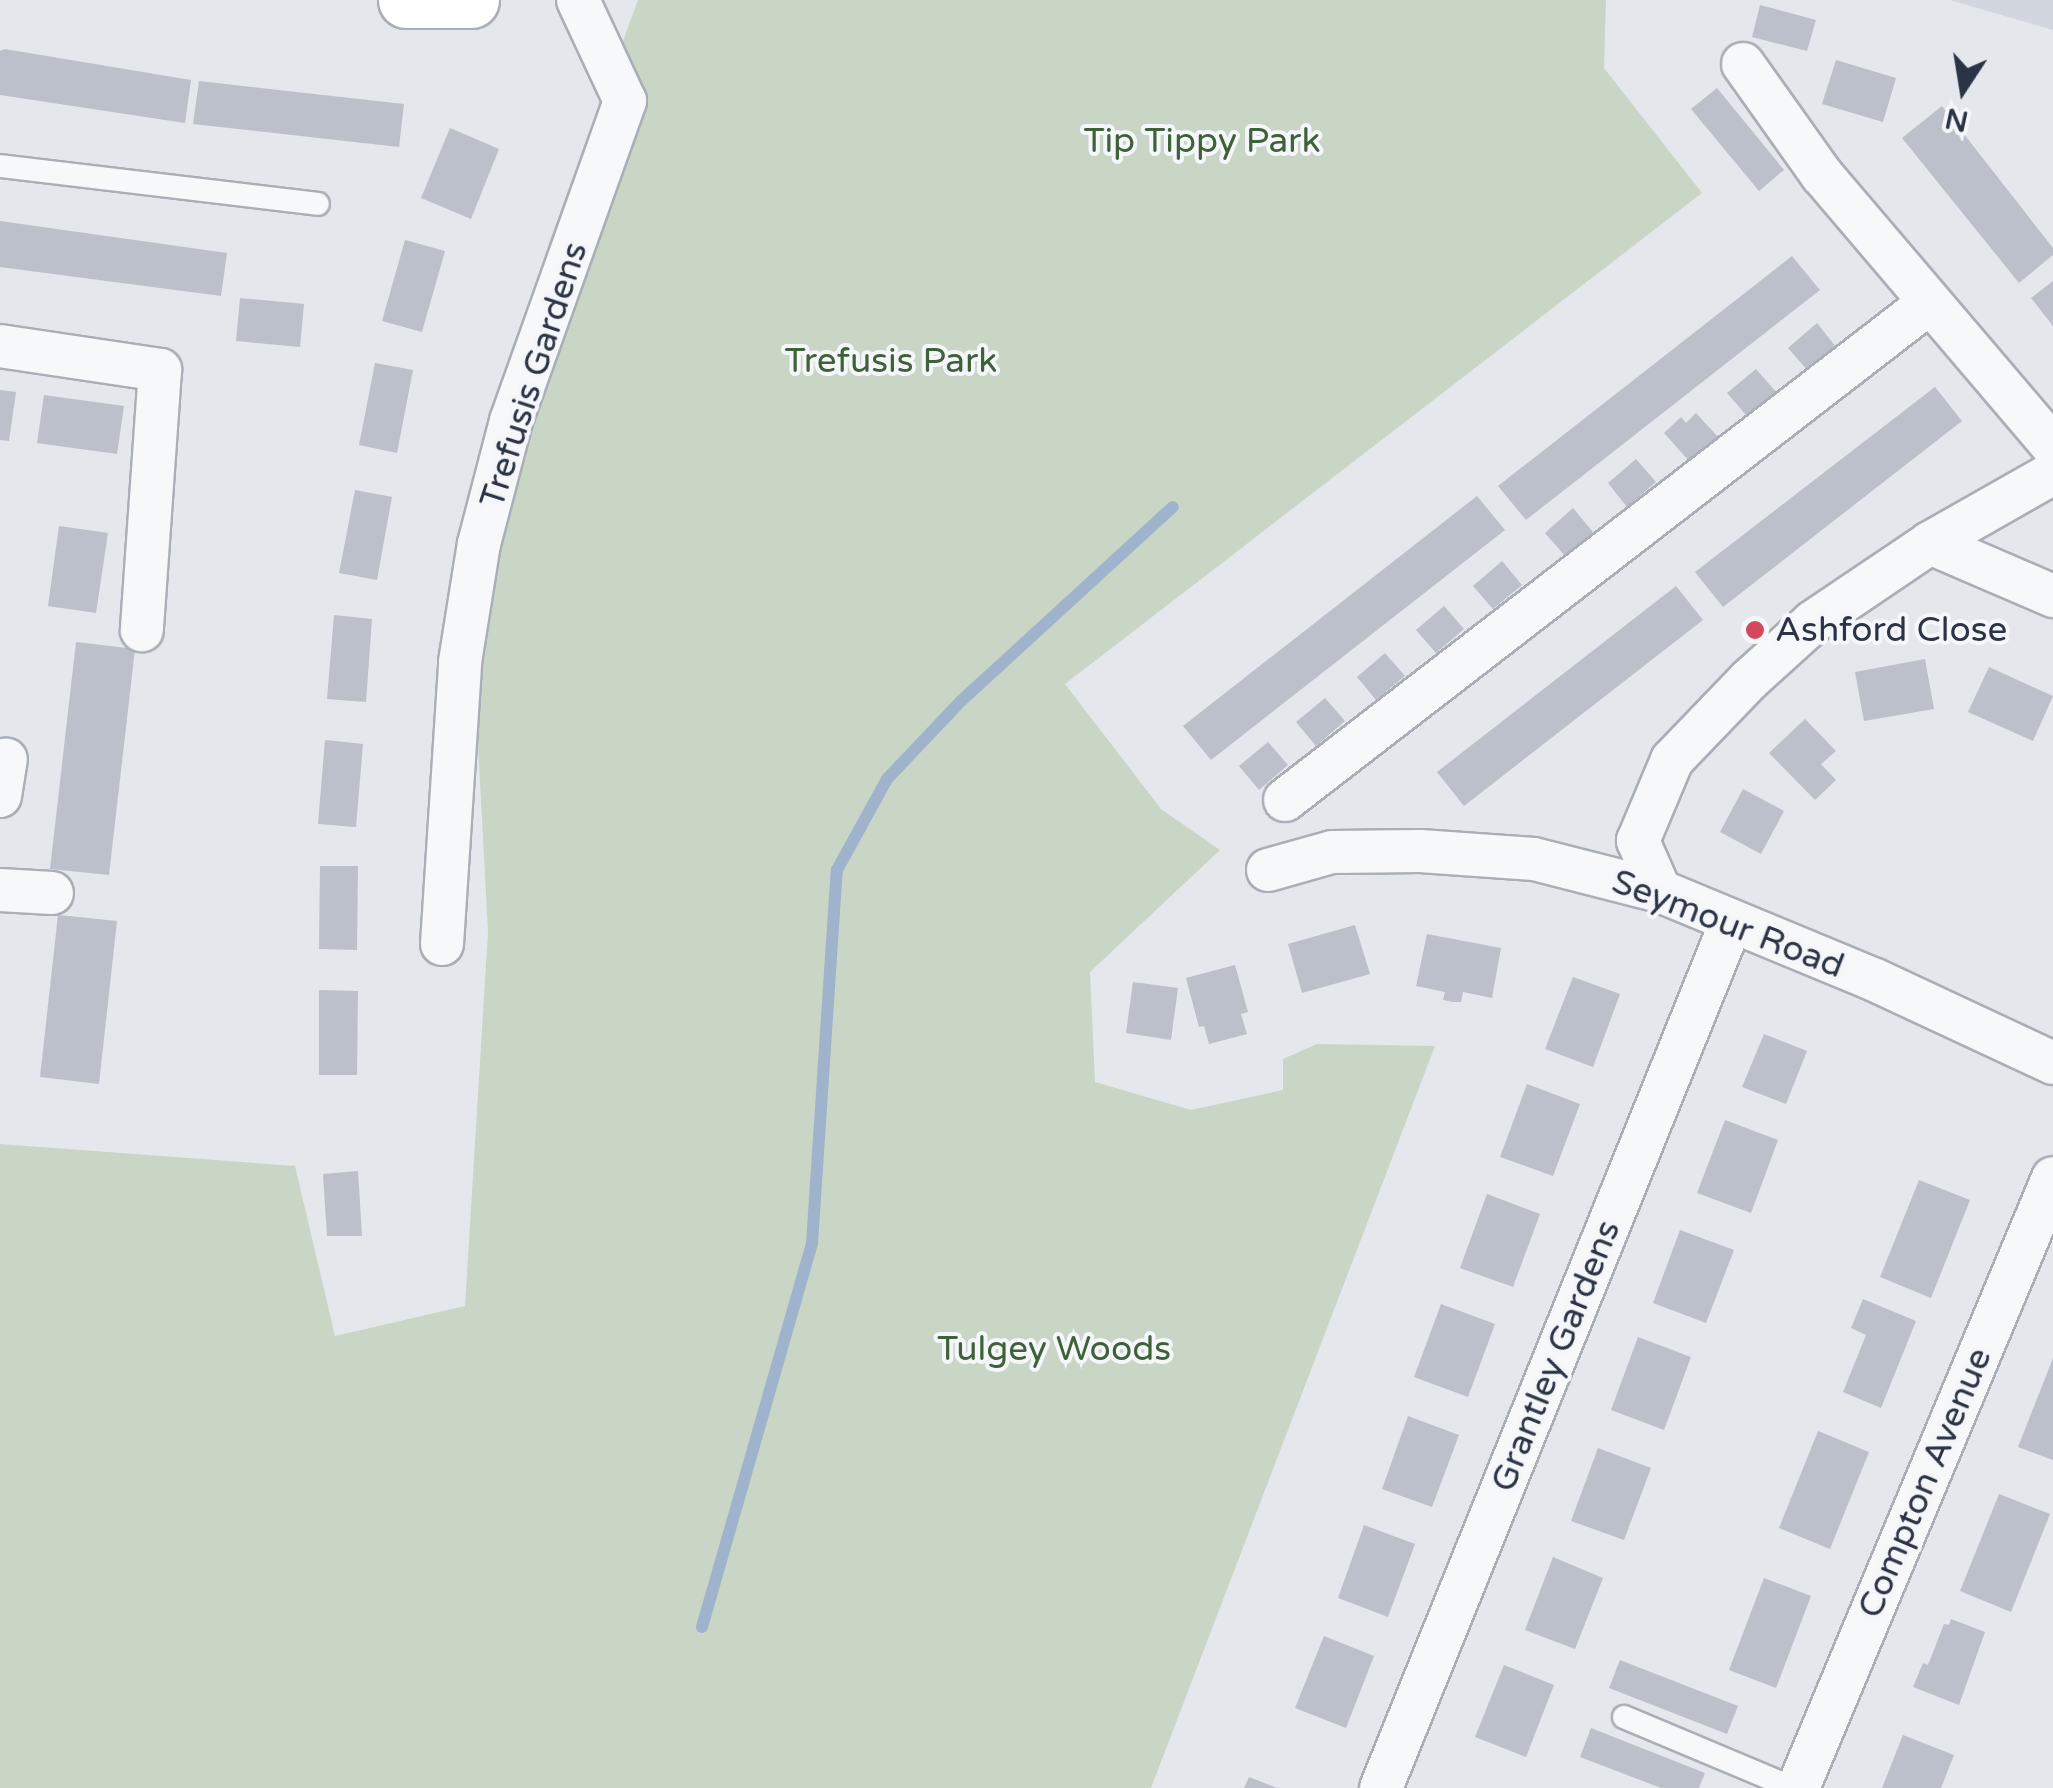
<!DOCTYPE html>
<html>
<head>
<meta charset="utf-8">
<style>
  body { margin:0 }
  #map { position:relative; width:2053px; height:1788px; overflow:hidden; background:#e4e7ec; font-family:"Varela Round",sans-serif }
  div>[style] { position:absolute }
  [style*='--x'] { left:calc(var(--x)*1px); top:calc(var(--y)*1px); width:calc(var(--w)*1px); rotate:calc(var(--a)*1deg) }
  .built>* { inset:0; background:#d2d6de }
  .green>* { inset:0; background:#c9d6c5 }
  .stream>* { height:12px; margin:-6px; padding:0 6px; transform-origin:6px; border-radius:6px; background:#9fb4cc }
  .building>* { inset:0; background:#bbc0ca }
  .roads { filter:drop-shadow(2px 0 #a9aeb7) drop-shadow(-2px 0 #a9aeb7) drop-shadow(0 2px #a9aeb7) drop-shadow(0 -2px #a9aeb7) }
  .service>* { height:22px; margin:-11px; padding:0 11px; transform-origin:11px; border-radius:11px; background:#f7f8fa }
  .minor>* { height:42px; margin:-21px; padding:0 21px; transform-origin:21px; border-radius:21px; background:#f7f8fa }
  .secondary>* { height:55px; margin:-27.5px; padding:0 27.5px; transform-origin:27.5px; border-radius:27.5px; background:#fff }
  .dots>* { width:28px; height:28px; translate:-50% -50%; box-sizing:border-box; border:5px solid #f4f6f9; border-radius:50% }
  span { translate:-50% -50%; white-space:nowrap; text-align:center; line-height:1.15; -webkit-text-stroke:8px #f4f6f9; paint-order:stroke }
  .park-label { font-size:35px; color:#3f6138 }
  .street-label { font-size:35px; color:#2b3445 }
  .poi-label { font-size:35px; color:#2b3445 }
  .left { translate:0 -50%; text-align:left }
  .north { position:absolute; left:1913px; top:40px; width:100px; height:100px; -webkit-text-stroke:8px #f4f6f9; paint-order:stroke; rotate:192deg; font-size:28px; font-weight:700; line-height:40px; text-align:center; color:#2b3445 }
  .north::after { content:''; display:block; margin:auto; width:35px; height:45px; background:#2b3445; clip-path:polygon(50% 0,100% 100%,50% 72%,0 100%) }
</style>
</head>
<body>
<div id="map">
  <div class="built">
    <div style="clip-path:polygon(1950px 0,2053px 0,2053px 30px)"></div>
  </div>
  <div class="green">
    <div style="clip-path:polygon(638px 0,1606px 0,1604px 68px,1702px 193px,1065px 684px,1161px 809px,1220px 850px,1090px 972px,1095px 1082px,1191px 1110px,1283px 1090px,1283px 1059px,1317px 1044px,1435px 1046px,1151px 1788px,0 1788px,0 1144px,295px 1166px,335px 1336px,465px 1306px,488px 932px,467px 538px,549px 243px)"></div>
  </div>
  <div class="stream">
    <div style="--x:702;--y:1627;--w:399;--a:-74"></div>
    <div style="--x:812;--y:1243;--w:374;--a:-86.2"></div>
    <div style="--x:837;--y:870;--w:104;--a:-61.2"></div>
    <div style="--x:887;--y:779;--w:108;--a:-46.5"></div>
    <div style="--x:961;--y:701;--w:287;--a:-42.5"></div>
  </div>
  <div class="building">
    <div style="clip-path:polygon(1760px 5px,1816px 20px,1807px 51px,1752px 37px)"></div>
    <div style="clip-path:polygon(5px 49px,191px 80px,185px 123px,0 95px,0 51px)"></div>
    <div style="clip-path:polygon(1836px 60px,1896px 78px,1883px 122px,1822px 104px)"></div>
    <div style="clip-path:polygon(199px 81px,404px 104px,399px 147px,193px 124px)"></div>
    <div style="clip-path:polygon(1717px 88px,1784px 170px,1759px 191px,1691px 109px)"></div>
    <div style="clip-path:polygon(1942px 106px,2053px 248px,2053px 255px,2019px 283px,1902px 138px)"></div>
    <div style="clip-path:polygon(450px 128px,499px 149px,471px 219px,421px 198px)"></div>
    <div style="clip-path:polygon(0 221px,227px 253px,221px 296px,0 267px)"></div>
    <div style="clip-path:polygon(405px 240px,445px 251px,422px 332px,382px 321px)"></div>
    <div style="clip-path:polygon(1792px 256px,1820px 290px,1526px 520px,1498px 486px)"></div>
    <div style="clip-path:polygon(2053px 281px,2053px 326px,2031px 298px)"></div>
    <div style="clip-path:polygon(240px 298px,304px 304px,300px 347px,236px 341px)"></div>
    <div style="clip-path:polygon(1817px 323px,1836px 347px,1808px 371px,1788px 348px)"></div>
    <div style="clip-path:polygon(375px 363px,413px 370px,397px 453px,359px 445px)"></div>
    <div style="clip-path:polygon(1756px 369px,1776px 392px,1747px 416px,1727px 393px)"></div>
    <div style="clip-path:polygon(1935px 387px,1962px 421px,1723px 607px,1695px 572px)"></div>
    <div style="clip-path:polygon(0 390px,16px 392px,9px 441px,0 440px)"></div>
    <div style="clip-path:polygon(44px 395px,124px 406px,117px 454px,37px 443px)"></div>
    <div style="clip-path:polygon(1696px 413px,1718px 437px,1690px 462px,1664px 433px,1681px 417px,1686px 423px)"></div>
    <div style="clip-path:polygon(1636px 459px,1656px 482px,1627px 507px,1608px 483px)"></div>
    <div style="clip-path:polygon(355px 490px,392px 497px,377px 580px,339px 573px)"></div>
    <div style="clip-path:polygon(1477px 496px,1505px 530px,1211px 760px,1183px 726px)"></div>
    <div style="clip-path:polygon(1573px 508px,1593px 532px,1565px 556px,1545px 533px)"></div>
    <div style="clip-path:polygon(59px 526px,108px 533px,96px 613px,48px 606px)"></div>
    <div style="clip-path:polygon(1502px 561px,1522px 585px,1493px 609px,1473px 586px)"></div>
    <div style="clip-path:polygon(1676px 586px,1703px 620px,1464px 806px,1437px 772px)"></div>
    <div style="clip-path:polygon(1444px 606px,1464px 629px,1436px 653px,1416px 630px)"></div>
    <div style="clip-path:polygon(334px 615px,372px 619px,366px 702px,327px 699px)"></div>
    <div style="clip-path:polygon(76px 642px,135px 649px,109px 875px,50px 869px)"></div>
    <div style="clip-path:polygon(1385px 653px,1405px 676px,1376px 700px,1357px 677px)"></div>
    <div style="clip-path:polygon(1925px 659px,1934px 709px,1864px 721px,1855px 672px)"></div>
    <div style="clip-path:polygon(1989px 667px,2053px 696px,2033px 741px,1968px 712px)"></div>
    <div style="clip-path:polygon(1325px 698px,1345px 721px,1316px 746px,1296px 722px)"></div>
    <div style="clip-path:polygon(1805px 719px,1836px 751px,1821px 764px,1836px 780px,1815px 800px,1769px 753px)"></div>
    <div style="clip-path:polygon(325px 740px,363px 744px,356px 827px,318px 824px)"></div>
    <div style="clip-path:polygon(1268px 742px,1288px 765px,1259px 790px,1239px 766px)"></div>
    <div style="clip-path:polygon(1743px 789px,1784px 811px,1761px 854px,1720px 832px)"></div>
    <div style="clip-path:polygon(320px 866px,358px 866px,357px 950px,319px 949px)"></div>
    <div style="clip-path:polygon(58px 915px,117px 921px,99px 1084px,40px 1077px)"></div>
    <div style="clip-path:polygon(1355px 925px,1370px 974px,1302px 993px,1288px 944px)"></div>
    <div style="clip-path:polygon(1427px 934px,1501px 948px,1492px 998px,1463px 992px,1461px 1002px,1453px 1002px,1443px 1000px,1445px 992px,1416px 986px)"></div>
    <div style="clip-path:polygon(1235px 965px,1248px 1012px,1241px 1014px,1247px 1034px,1209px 1044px,1204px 1026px,1199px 1027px,1186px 978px)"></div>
    <div style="clip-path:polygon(1573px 977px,1620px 994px,1593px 1067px,1545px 1049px)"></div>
    <div style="clip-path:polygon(1133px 982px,1178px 988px,1171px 1040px,1126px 1033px)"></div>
    <div style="clip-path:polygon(319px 990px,358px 991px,357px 1075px,319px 1075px)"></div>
    <div style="clip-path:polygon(1764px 1034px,1807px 1051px,1786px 1104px,1742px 1087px)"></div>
    <div style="clip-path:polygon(1527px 1084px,1580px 1104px,1553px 1176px,1500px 1157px)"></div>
    <div style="clip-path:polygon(1725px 1120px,1778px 1140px,1751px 1213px,1697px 1193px)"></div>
    <div style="clip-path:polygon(358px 1171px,362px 1236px,327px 1236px,323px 1174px)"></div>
    <div style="clip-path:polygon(1919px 1180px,1970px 1200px,1931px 1298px,1880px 1277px)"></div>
    <div style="clip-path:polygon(1487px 1194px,1540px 1214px,1513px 1287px,1460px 1268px)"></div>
    <div style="clip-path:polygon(1680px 1230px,1734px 1250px,1706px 1323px,1653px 1303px)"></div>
    <div style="clip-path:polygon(1863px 1299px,1916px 1321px,1881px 1408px,1843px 1392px,1866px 1335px,1851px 1328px)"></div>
    <div style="clip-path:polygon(1441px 1304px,1495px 1324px,1468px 1397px,1414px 1377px)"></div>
    <div style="clip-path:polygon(1638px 1337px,1691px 1357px,1664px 1430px,1611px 1410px)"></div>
    <div style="clip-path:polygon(2053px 1358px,2053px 1460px,2018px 1447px)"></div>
    <div style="clip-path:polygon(1408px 1416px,1459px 1435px,1432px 1507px,1382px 1489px)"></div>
    <div style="clip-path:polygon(1818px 1431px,1869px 1452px,1830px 1549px,1779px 1528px)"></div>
    <div style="clip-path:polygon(1598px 1448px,1651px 1468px,1624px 1540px,1571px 1521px)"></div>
    <div style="clip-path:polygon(1999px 1494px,2050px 1514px,2011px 1612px,1960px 1591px)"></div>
    <div style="clip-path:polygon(1364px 1525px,1415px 1544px,1388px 1617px,1338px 1598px)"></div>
    <div style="clip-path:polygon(1553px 1557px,1603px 1578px,1575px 1649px,1525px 1630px)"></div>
    <div style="clip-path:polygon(1764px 1578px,1811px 1596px,1776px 1688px,1729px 1670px)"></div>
    <div style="clip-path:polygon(1951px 1619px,1985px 1632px,1959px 1705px,1913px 1687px,1923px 1663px,1928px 1665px,1944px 1624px,1949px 1625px)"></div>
    <div style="clip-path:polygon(1324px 1636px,1374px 1656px,1346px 1728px,1295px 1708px)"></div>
    <div style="clip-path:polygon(1620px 1660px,1738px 1706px,1727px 1734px,1609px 1688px)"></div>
    <div style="clip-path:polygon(1504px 1665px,1554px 1685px,1526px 1757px,1475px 1737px)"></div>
    <div style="clip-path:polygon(1591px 1728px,1705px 1773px,1699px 1788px,1661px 1788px,1580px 1757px)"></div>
    <div style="clip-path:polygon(1903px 1735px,1954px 1755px,1941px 1788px,1882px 1788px)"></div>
    <div style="clip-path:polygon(1249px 1777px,1277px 1788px,1244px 1788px)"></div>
  </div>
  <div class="roads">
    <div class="service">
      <div style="--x:0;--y:166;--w:320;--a:6.8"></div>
      <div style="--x:1624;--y:1717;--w:183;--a:22.8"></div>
    </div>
    <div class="minor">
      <div style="--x:1743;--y:64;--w:136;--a:54.6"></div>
      <div style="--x:1822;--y:175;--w:356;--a:49.6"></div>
      <div style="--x:0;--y:346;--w:162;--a:8.5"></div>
      <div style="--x:160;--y:370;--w:261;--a:94"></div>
      <div style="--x:1930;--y:543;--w:134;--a:23.3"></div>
      <div style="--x:0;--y:796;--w:37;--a:-81"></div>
      <div style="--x:1285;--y:800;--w:812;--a:-37.65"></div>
      <div style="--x:1268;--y:870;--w:66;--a:-15.7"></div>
      <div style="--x:1332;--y:852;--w:88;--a:-0.7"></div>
      <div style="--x:1420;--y:851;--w:114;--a:4"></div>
      <div style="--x:1534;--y:859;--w:130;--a:14.3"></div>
      <div style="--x:1660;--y:891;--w:233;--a:22.5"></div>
      <div style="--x:1875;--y:980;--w:196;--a:25"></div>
      <div style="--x:0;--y:890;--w:52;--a:3.3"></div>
      <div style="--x:1660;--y:891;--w:55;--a:-113.7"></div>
      <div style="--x:1638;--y:841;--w:88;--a:-67.2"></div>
      <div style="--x:1672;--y:760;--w:111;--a:-46.1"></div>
      <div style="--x:1749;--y:680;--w:86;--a:-42.2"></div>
      <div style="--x:1813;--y:622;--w:141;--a:-34"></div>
      <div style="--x:1930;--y:543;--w:142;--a:-29.6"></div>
      <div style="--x:442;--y:944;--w:283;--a:-86.3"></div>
      <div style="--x:460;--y:662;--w:120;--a:-80.9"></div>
      <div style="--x:479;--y:544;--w:127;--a:-75.4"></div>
      <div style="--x:511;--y:421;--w:340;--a:-70.4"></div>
      <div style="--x:625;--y:101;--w:111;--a:-115"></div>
      <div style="--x:1381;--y:1788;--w:933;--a:-67.97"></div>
      <div style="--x:1798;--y:1788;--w:661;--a:-67.31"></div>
    </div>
    <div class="secondary">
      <div style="--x:406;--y:0;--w:65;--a:0"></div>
    </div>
  </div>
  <div class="dots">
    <div style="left:1755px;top:630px;background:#d1495b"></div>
  </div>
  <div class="park-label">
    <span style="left:1202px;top:141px">Tip Tippy Park</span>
    <span style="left:891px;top:361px">Trefusis Park</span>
    <span style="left:1054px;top:1349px">Tulgey Woods</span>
  </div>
  <div class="street-label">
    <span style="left:534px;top:375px;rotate:-72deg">Trefusis Gardens</span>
    <span style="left:1728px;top:924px;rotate:21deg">Seymour Road</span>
    <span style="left:1556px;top:1356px;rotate:-68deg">Grantley Gardens</span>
    <span style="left:1925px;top:1483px;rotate:-67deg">Compton Avenue</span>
  </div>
  <div class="poi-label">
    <span class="left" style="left:1775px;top:630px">Ashford Close</span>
  </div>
  <div class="north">N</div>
</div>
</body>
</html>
